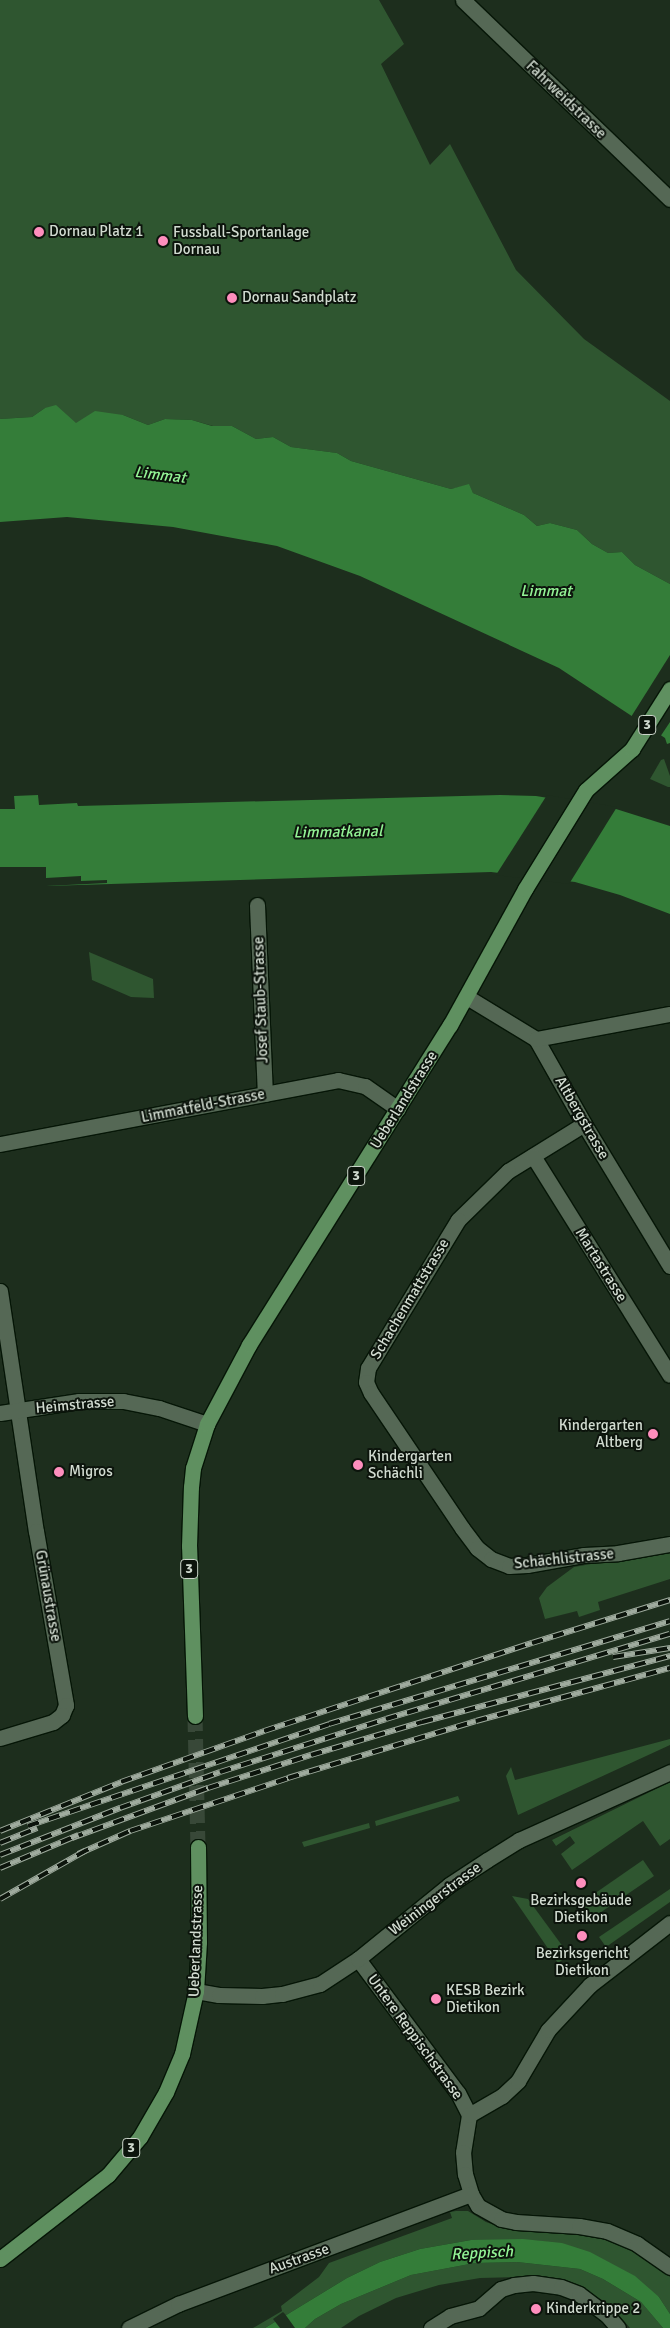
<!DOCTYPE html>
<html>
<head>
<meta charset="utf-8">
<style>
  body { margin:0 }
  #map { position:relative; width:670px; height:2328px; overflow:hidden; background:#1d2e1d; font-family:Signika,sans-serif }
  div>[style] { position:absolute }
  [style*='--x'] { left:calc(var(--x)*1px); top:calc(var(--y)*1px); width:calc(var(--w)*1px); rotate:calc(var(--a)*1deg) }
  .green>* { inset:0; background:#2f5630 }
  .water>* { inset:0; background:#347d39 }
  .pier>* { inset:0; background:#1d2e1d }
  .primary-tunnel>* { height:15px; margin-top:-7.5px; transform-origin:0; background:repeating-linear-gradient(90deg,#384838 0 15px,transparent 0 23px) }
  .roads { filter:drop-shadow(1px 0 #061607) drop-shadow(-1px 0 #061607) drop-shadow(0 1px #061607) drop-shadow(0 -1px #061607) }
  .street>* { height:15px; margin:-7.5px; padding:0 7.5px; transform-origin:7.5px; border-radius:7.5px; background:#556855 }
  .secondary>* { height:15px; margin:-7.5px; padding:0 7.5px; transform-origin:7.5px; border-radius:7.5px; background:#556855 }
  .primary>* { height:15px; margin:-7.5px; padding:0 7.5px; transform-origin:7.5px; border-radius:7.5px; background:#5f9060 }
  .rail>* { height:5.5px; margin-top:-2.75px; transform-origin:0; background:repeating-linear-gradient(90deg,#0c140c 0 11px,#9fab9e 0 22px); box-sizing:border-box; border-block:1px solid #9fab9e }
  .dots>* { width:14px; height:14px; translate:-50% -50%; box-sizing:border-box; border:2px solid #0c140c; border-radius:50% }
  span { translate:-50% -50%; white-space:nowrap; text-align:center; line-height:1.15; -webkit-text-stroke:4px #0c140c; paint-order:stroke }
  .shield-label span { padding:1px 4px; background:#0c140c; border:1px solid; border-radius:4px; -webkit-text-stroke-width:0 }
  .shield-label { font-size:14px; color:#d1dbd0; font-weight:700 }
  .street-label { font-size:15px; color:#d1dbd0 }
  .poi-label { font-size:15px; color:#d1dbd0 }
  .left { translate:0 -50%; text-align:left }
  .right { translate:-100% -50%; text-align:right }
  .water-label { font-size:16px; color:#93f395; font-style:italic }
</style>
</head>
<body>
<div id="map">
  <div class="green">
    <div style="clip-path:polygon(0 0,379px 0,404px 44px,381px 64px,430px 165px,450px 144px,516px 270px,584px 339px,670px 401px,670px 584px,635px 565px,622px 552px,608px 553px,592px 544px,577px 530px,550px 523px,537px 526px,524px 515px,473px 493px,469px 485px,451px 489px,351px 461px,337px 453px,291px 447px,273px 437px,256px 439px,232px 426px,213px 426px,192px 420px,165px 419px,148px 425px,123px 415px,76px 424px,45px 408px,32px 417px,0 419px)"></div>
    <div style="clip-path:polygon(664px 759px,670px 776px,670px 787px,668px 787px,650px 779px,661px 760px)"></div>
    <div style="clip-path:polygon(89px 952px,153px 979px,154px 998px,131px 997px,92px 980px)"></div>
    <div style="clip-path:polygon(670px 1550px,670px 1579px,598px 1602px,600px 1610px,579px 1617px,577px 1611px,545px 1619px,539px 1598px,547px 1587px,574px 1567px)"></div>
    <div style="clip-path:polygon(670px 1739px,670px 1745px,518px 1815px,506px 1776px,511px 1767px,515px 1780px)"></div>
    <div style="clip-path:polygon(670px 1782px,670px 1839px,660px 1846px,643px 1821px,572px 1870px,561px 1854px,575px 1843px,570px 1836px,556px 1846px,552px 1840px)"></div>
    <div style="clip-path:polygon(458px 1796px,460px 1801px,376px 1826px,375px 1821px)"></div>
    <div style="clip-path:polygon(369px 1823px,370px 1828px,304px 1847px,302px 1842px)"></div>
    <div style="clip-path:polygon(643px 1860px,654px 1876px,591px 1919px,581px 1903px)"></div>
    <div style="clip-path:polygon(670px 1889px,670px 1902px,606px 1947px,599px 1937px)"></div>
    <div style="clip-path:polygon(512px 1896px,528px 1899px,569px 1955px,558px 1963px)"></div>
    <div style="clip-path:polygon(456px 2211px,468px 2211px,486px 2222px,503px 2228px,589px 2234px,631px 2248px,670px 2277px,670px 2314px,659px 2297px,541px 2241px,471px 2240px,420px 2249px,380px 2262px,347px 2278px,265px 2328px,253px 2328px,282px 2311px,281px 2306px,319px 2277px,329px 2263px,452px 2218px,450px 2212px)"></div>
    <div style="clip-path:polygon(517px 2262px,580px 2269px,603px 2279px,641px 2302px,663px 2328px,630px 2328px,610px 2305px,582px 2288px,521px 2277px,480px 2278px,439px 2285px,396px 2298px,359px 2316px,341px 2328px,305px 2328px,315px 2319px,341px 2304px,411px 2275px,475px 2263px)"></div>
  </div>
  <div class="water">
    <div style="clip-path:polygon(56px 405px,76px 423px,95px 411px,123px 415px,148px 425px,165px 419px,192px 420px,212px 426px,232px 426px,256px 439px,273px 437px,291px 447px,337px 453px,351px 461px,451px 489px,469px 484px,473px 493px,524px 515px,537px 526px,550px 523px,577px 530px,592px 544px,608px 553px,622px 552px,635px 565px,670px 584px,670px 743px,667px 744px,665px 738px,559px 668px,360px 576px,277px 546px,173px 527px,67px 517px,0 522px,0 419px,32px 417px,45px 408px)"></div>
    <div style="clip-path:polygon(38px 795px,39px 805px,77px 803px,78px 806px,500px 795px,536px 796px,616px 809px,670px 826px,670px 914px,620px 895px,575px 882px,491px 872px,46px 886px,46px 867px,0 867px,0 809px,15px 809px,14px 796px)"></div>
    <div style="clip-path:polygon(523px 2239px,562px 2243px,590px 2252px,635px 2276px,659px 2297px,670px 2314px,670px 2328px,663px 2328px,641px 2302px,603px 2279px,580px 2269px,517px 2262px,475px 2263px,411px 2275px,341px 2304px,315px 2319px,305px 2328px,265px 2328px,347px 2278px,380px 2262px,420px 2249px,471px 2240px)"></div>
  </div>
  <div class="pier">
    <div style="clip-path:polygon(670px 655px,670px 722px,660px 737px,631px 717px)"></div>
    <div style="clip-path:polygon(547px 795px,617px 807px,569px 884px,496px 875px)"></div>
    <div style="clip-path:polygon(81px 876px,81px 881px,107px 880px,107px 883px,46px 886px,46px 878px)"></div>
    <div style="clip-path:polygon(283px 2312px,285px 2314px,295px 2328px,280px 2328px,273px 2319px)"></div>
  </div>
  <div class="primary-tunnel">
    <div style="--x:195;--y:1716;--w:131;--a:88.7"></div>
  </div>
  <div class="roads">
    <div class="street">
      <div style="--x:257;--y:905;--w:189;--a:87.6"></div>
      <div style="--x:467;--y:997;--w:81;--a:31.3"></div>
      <div style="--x:536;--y:1039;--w:98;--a:60.5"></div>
      <div style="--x:584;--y:1124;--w:166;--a:58.8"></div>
      <div style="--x:536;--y:1039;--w:136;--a:-10.6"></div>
      <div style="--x:584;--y:1124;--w:89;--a:148.3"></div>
      <div style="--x:508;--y:1171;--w:70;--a:135.6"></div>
      <div style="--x:458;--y:1220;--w:173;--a:121.3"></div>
      <div style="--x:368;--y:1368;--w:14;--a:98"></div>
      <div style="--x:366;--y:1382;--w:12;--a:66"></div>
      <div style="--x:371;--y:1393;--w:163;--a:56"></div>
      <div style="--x:462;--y:1528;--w:25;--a:53"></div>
      <div style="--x:477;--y:1548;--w:18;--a:38"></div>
      <div style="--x:491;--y:1559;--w:19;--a:21"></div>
      <div style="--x:509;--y:1566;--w:18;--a:-3"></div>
      <div style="--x:527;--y:1565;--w:58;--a:-10"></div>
      <div style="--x:584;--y:1555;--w:34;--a:-3"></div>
      <div style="--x:618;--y:1553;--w:53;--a:-9.8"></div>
      <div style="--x:0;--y:1144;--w:344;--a:-10.7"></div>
      <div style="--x:338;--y:1080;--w:28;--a:13"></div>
      <div style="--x:365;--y:1086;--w:40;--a:34.9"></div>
      <div style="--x:533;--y:1156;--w:258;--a:58"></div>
      <div style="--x:0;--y:1291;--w:243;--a:81.5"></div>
      <div style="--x:36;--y:1531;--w:177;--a:80.2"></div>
      <div style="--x:66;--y:1705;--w:11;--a:112"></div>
      <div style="--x:62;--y:1715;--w:11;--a:142"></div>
      <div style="--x:53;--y:1722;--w:55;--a:163.2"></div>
      <div style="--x:358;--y:1959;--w:167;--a:53.3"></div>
      <div style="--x:458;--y:2093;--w:25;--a:63"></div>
      <div style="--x:469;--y:2115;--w:37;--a:99"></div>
      <div style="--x:463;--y:2152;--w:22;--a:85"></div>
      <div style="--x:465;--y:2174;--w:21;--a:73"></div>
      <div style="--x:471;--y:2194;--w:14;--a:60"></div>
      <div style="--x:478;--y:2206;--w:26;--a:29"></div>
      <div style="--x:501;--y:2219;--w:15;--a:11"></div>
      <div style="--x:516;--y:2222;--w:63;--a:3.6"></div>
      <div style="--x:579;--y:2226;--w:28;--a:10"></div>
      <div style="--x:607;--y:2231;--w:33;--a:23"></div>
      <div style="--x:637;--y:2244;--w:40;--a:34.9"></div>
      <div style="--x:469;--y:2115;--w:38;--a:-30"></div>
      <div style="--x:502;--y:2096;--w:22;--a:-43"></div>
      <div style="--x:518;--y:2081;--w:59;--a:-59.5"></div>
      <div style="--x:548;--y:2030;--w:62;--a:-47"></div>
      <div style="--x:590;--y:1985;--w:101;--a:-37.8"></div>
      <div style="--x:129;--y:2328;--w:55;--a:-26.1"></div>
      <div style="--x:178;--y:2304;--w:313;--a:-20.6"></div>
      <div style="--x:431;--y:2328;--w:22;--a:-32"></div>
      <div style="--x:450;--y:2316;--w:30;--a:-15"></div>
      <div style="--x:479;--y:2308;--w:29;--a:-41"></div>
      <div style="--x:501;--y:2289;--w:14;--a:-17"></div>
      <div style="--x:514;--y:2285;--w:19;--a:-6"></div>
      <div style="--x:533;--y:2283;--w:28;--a:8"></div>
      <div style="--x:561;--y:2287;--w:19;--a:21"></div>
      <div style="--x:579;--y:2294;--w:34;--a:37"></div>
      <div style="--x:606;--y:2314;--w:18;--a:49"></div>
    </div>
    <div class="secondary">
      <div style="--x:463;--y:0;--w:287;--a:43.9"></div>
      <div style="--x:0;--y:1413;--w:80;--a:-8.6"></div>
      <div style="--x:79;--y:1401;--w:44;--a:0"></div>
      <div style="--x:123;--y:1401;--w:37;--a:11"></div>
      <div style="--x:159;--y:1408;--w:51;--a:18.4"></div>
      <div style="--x:196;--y:1991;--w:23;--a:10"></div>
      <div style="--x:219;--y:1995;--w:43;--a:1.3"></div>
      <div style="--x:262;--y:1996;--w:20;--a:-6"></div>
      <div style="--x:282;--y:1994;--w:39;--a:-15"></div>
      <div style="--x:320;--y:1984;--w:45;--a:-33.3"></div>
      <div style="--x:358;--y:1959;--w:117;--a:-39.1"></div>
      <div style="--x:449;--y:1885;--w:45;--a:-33.3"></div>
      <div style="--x:487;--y:1860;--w:38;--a:-32"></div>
      <div style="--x:519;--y:1840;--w:166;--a:-24.2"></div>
    </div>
    <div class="primary">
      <div style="--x:195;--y:1716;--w:170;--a:-92"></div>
      <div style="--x:189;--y:1546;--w:59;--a:-88.1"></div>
      <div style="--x:191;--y:1487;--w:19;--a:-84"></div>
      <div style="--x:193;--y:1468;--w:46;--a:-72.3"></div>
      <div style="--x:207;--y:1424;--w:89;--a:-62"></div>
      <div style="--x:249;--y:1345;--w:378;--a:-57.9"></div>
      <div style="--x:450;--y:1025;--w:155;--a:-61.1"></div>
      <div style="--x:525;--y:889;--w:116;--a:-58.4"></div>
      <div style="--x:586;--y:790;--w:62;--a:-41.7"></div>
      <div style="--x:632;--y:749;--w:71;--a:-57.7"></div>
      <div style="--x:0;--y:2259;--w:137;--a:-37.9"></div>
      <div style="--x:108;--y:2175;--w:50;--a:-49.9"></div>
      <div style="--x:140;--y:2137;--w:52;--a:-60"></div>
      <div style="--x:166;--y:2092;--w:41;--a:-67.2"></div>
      <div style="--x:182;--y:2054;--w:65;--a:-77.5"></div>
      <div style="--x:196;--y:1991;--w:49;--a:-86.5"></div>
      <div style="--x:199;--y:1942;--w:95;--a:-90.6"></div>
    </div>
  </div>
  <div class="rail">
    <div style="--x:613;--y:1657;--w:58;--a:-9"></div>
    <div style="--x:28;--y:1826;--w:318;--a:-18.7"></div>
    <div style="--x:329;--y:1724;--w:356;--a:-16.8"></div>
    <div style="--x:0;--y:1831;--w:131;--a:-22"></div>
    <div style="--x:121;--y:1782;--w:152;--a:-19.6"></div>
    <div style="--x:264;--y:1731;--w:282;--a:-18.2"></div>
    <div style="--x:532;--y:1643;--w:145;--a:-17.3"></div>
    <div style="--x:72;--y:1838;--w:145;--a:-20.2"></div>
    <div style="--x:208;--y:1788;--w:108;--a:-17.8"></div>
    <div style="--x:311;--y:1755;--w:116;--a:-16.6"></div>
    <div style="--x:422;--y:1722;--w:257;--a:-14.9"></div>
    <div style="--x:0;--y:1843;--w:40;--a:-22"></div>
    <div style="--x:78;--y:1854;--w:57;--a:-23.9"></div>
    <div style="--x:130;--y:1831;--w:167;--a:-18.5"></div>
    <div style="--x:288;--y:1778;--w:196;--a:-16.9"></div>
    <div style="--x:476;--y:1721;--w:201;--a:-15.3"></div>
    <div style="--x:0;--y:1855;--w:129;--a:-21.4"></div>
    <div style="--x:120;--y:1808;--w:106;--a:-19.8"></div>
    <div style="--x:220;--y:1772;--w:174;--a:-17.7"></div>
    <div style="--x:386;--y:1719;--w:296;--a:-16.7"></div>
    <div style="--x:0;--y:1868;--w:85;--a:-22.9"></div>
    <div style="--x:0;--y:1899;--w:98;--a:-29.5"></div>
  </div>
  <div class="dots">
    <div style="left:39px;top:232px;background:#fe8ebd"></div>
    <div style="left:163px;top:241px;background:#fe8ebd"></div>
    <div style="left:232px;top:298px;background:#fe8ebd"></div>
    <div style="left:653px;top:1434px;background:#fe8ebd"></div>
    <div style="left:358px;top:1465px;background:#fe8ebd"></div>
    <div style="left:59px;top:1472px;background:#fe8ebd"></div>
    <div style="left:581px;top:1883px;background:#fe8ebd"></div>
    <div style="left:582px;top:1936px;background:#fe8ebd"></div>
    <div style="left:436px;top:1999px;background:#fe8ebd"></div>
    <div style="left:536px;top:2309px;background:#fe8ebd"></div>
  </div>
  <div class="shield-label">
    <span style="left:647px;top:725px">3</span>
    <span style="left:356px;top:1176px">3</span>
    <span style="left:189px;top:1569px">3</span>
    <span style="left:131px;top:2148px">3</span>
  </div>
  <div class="street-label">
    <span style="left:566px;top:100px;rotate:44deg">Fahrweidstrasse</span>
    <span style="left:261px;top:1000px;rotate:-92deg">Josef Staub-Strasse</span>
    <span style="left:404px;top:1100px;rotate:-58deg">Ueberlandstrasse</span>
    <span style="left:203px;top:1106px;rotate:-11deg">Limmatfeld-Strasse</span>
    <span style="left:582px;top:1118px;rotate:60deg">Altbergstrasse</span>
    <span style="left:601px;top:1265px;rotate:58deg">Martastrasse</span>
    <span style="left:410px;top:1299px;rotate:-59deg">Schachenmattstrasse</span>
    <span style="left:75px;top:1405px;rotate:-5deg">Heimstrasse</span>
    <span style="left:564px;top:1559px;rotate:-6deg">Schächlistrasse</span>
    <span style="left:48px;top:1596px;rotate:80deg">Grünaustrasse</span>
    <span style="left:435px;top:1899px;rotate:-37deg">Weiningerstrasse</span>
    <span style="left:196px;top:1941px;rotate:-88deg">Ueberlandstrasse</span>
    <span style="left:415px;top:2037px;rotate:54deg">Untere Reppischstrasse</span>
    <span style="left:299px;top:2259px;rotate:-20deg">Austrasse</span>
  </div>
  <div class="poi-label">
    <span class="left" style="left:49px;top:232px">Dornau Platz 1</span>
    <span class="left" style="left:173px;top:241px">Fussball-Sportanlage<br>Dornau</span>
    <span class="left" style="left:242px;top:298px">Dornau Sandplatz</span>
    <span class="right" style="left:643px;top:1434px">Kindergarten<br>Altberg</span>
    <span class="left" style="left:368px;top:1465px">Kindergarten<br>Schächli</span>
    <span class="left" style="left:69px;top:1472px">Migros</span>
    <span style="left:581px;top:1909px">Bezirksgebäude<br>Dietikon</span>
    <span style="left:582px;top:1962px">Bezirksgericht<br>Dietikon</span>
    <span class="left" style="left:446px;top:1999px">KESB Bezirk<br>Dietikon</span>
    <span class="left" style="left:546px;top:2309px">Kinderkrippe 2</span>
  </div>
  <div class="water-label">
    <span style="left:160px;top:475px;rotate:7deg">Limmat</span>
    <span style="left:546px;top:591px">Limmat</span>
    <span style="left:338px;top:832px;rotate:-1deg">Limmatkanal</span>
    <span style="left:482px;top:2253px;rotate:-3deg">Reppisch</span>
  </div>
</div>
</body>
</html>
